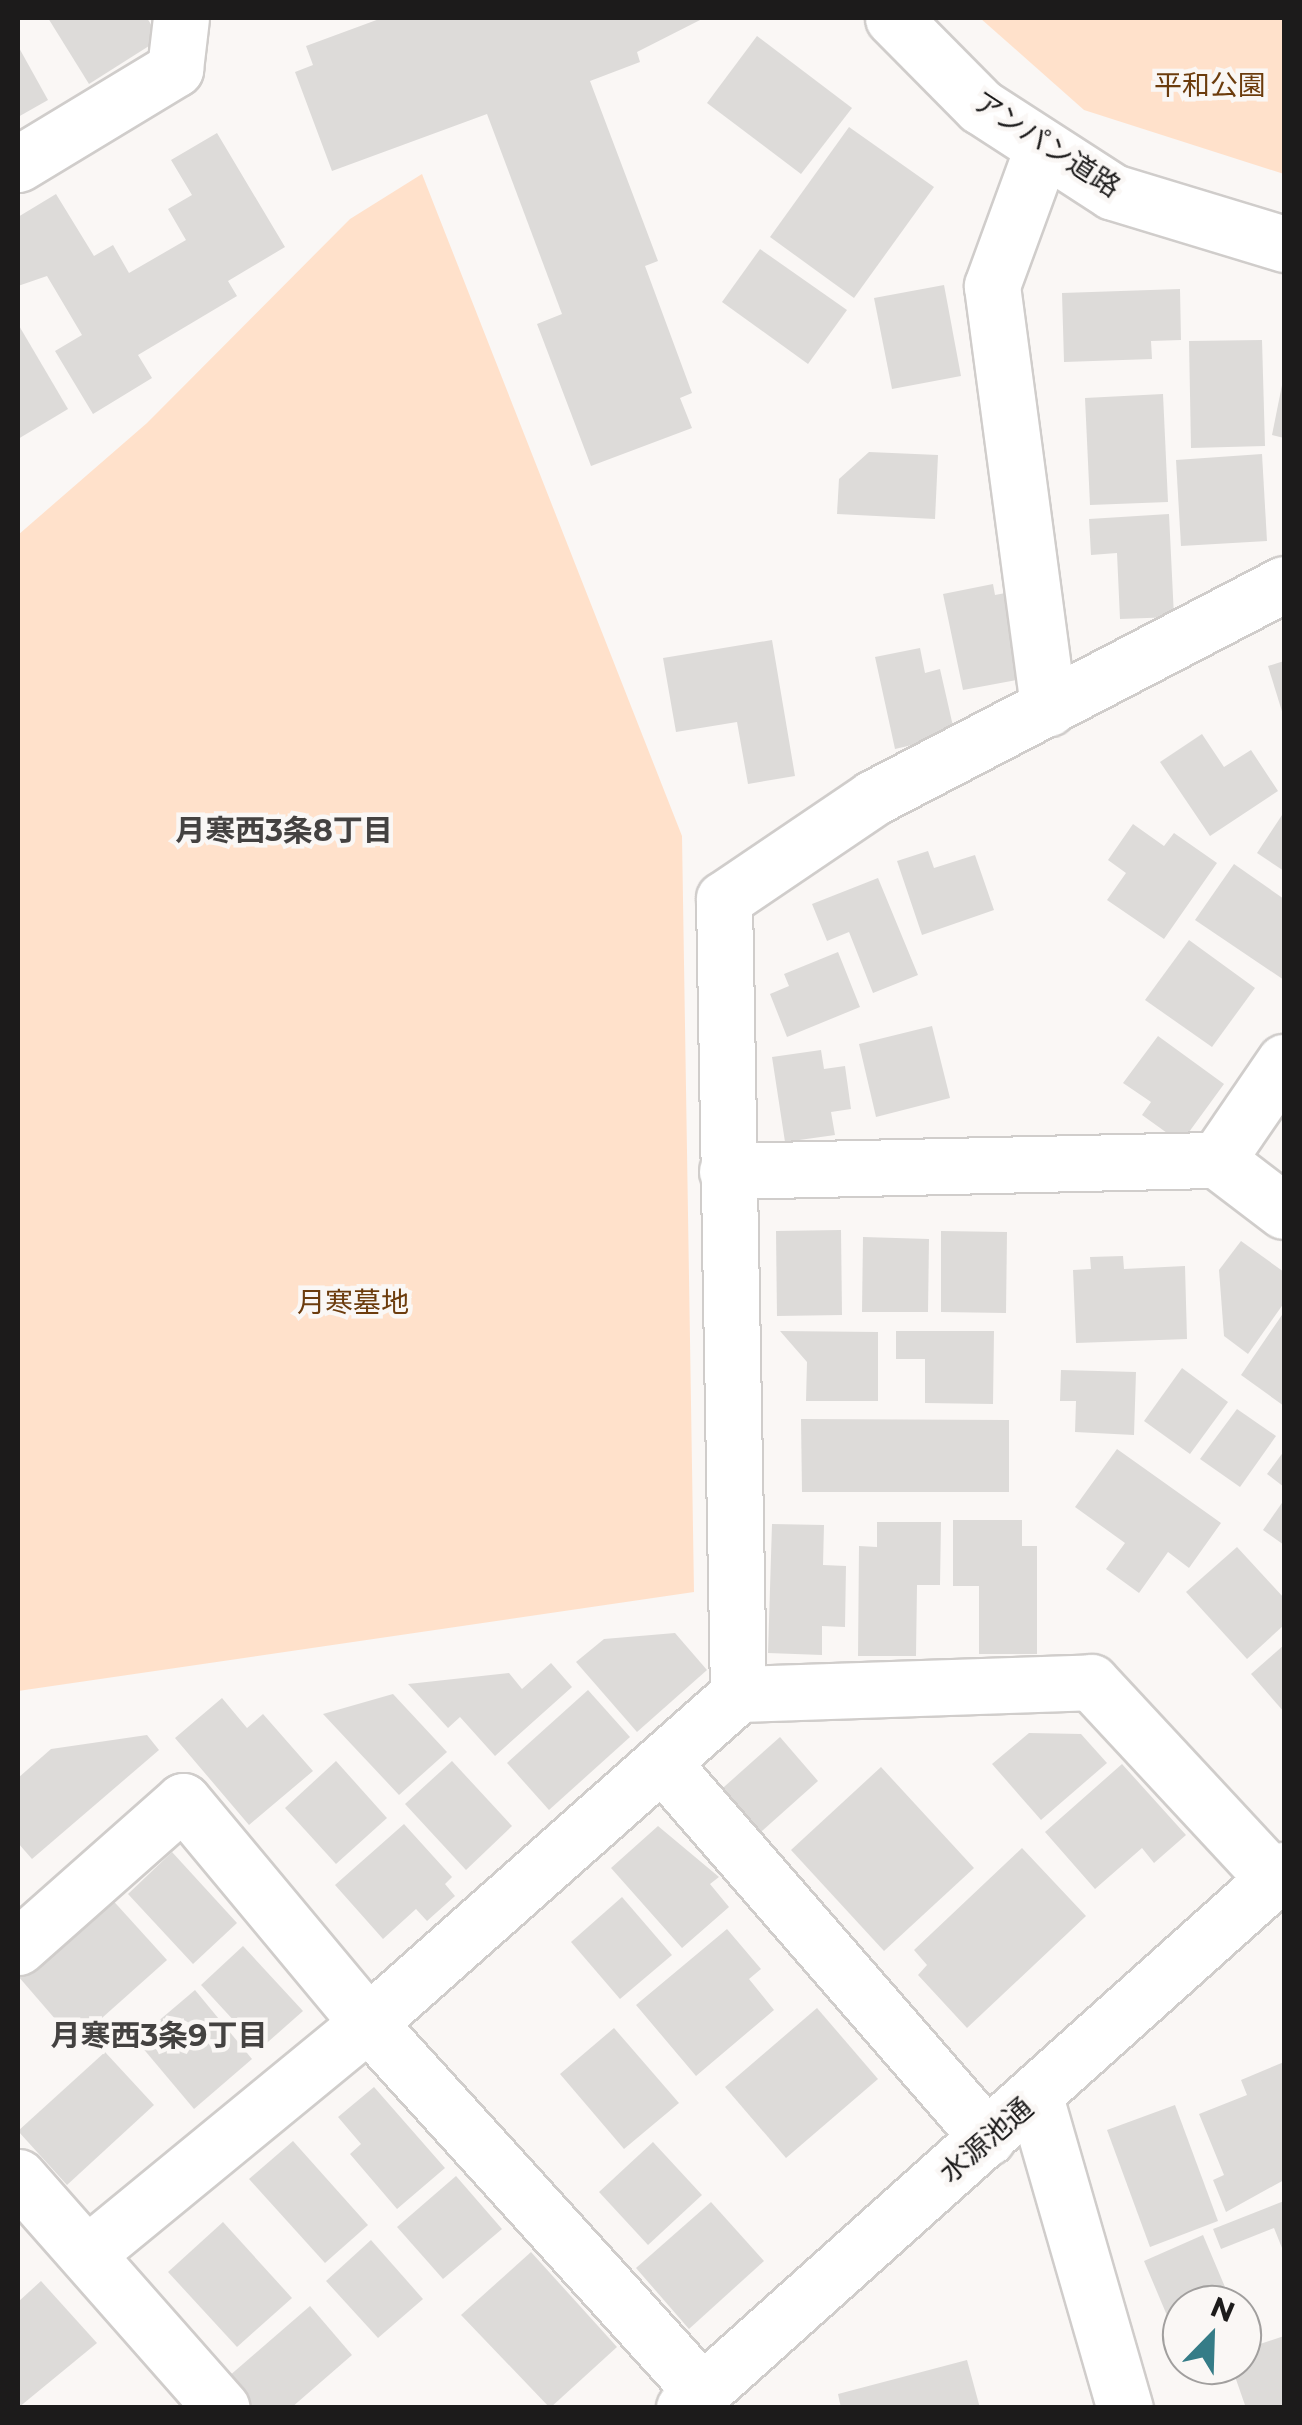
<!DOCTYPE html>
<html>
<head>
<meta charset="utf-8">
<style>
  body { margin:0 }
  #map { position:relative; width:1302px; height:2425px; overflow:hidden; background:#faf7f5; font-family:Montserrat,"Noto Sans JP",sans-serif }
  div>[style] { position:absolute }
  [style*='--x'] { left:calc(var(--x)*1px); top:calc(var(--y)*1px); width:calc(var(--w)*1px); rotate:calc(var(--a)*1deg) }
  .green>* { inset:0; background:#ffe1cb }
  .building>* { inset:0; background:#dddbd9 }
  .roads { filter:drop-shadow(2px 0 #d0cdcb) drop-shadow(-2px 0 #d0cdcb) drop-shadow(0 2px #d0cdcb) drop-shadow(0 -2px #d0cdcb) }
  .minor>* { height:55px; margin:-27.5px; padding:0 27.5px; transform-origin:27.5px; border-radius:27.5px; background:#fff }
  span { translate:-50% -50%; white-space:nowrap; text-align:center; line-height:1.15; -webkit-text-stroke:9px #faf7f5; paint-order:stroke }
  .park-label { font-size:28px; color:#6c3c0d }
  .street-label { font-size:28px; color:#1c1b1b }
  .neighbourhood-label { font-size:30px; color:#444241; font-weight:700 }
  .frame { position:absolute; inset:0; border:20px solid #1c1b1b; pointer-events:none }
  .north { position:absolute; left:1162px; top:2285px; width:100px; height:100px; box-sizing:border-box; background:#faf7f5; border:2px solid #a19f9e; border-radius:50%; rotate:23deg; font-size:28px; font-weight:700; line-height:40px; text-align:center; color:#1c1b1b }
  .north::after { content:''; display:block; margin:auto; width:35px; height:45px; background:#357c87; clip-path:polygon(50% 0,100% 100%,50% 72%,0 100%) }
</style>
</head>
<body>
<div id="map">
  <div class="green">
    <div style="clip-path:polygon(980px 18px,1284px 18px,1284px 174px,1084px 110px)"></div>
    <div style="clip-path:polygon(422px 174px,682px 836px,694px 1592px,18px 1691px,18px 535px,147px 423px,350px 219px)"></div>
  </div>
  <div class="building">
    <div style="clip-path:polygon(48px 18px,147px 18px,160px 39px,89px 84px)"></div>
    <div style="clip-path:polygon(382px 18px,704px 18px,637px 52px,640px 62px,590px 81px,658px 261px,645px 266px,692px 393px,680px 398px,692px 428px,591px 466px,537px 324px,562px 314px,487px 114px,332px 171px,295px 72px,313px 65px,306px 46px)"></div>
    <div style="clip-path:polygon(757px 36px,852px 108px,801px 174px,707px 103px)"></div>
    <div style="clip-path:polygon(18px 46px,48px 100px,18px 117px)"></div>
    <div style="clip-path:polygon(849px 127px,934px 187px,854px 298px,770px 237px)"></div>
    <div style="clip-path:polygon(217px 133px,285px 247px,228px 281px,237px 296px,138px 355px,152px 378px,93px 414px,55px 351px,82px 335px,47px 276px,18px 286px,18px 217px,56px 194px,94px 256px,113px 245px,129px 273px,186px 240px,168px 209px,192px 195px,171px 160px)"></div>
    <div style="clip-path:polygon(760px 249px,847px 310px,808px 364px,722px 302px)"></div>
    <div style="clip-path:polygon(944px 285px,961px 376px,892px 389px,874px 298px)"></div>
    <div style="clip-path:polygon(1180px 289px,1181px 340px,1151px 341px,1152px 359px,1064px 362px,1062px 293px)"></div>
    <div style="clip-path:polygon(18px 324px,68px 409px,18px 439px)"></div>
    <div style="clip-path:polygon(1262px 340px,1265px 446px,1191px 448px,1189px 341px)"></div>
    <div style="clip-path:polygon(1283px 380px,1284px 381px,1284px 438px,1272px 435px)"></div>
    <div style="clip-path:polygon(1163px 394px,1168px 502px,1090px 505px,1085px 398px)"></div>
    <div style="clip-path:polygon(869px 452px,938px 455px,935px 519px,837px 514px,839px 479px)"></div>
    <div style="clip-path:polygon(1262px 454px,1267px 541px,1181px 546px,1176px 460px)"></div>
    <div style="clip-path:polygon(1169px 514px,1174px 617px,1120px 619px,1117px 553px,1091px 555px,1089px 519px)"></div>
    <div style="clip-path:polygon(993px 584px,995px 595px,1016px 591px,1033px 677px,963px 690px,943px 594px)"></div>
    <div style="clip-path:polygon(772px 640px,795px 776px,748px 784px,737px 722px,676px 732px,663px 658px)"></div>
    <div style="clip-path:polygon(920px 648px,925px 673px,940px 669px,955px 735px,895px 749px,875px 657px)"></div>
    <div style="clip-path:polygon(1284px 661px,1284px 718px,1268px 666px)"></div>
    <div style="clip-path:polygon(1202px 734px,1224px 767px,1251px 750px,1278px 791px,1210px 836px,1160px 762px)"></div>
    <div style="clip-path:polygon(1284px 812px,1284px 871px,1257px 853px)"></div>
    <div style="clip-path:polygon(1133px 824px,1164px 846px,1174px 833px,1217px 863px,1164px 939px,1107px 900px,1126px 873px,1108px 860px)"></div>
    <div style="clip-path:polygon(928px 851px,934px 868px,975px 855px,994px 910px,922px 935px,897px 861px)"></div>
    <div style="clip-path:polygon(1234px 864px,1284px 899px,1284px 980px,1195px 920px)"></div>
    <div style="clip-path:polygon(878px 878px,918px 975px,873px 993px,849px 932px,827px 941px,812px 904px)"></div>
    <div style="clip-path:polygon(1189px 940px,1255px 988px,1212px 1047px,1145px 1000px)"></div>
    <div style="clip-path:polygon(838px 952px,860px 1007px,787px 1037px,770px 994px,789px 986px,784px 974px)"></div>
    <div style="clip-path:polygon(932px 1026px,950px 1098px,876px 1117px,859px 1044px)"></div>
    <div style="clip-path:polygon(1158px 1036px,1224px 1084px,1181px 1143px,1142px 1115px,1151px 1102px,1123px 1083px)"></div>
    <div style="clip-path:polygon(821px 1050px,824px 1069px,845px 1066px,851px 1109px,831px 1112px,835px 1135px,785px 1142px,772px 1057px)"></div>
    <div style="clip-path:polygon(841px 1230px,842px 1315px,777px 1316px,776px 1231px)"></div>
    <div style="clip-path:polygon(941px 1231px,1007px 1232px,1006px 1313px,941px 1312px)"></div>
    <div style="clip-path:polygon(863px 1237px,929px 1239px,928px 1312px,862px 1312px)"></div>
    <div style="clip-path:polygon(1241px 1241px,1284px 1272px,1284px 1303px,1248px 1354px,1224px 1336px,1219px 1270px)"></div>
    <div style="clip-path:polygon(1123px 1256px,1124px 1269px,1185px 1266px,1187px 1339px,1076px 1343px,1073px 1270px,1091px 1269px,1090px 1257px)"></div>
    <div style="clip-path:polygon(1284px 1312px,1284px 1406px,1241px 1375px)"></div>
    <div style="clip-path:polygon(780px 1331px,878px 1332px,878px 1401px,806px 1401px,807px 1362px)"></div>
    <div style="clip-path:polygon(896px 1331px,994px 1331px,993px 1404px,925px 1403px,925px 1359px,896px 1359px)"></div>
    <div style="clip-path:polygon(1182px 1368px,1228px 1402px,1190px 1454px,1144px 1421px)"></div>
    <div style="clip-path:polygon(1061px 1370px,1136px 1372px,1134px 1435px,1075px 1432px,1076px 1401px,1060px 1401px)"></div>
    <div style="clip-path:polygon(1237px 1409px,1276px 1436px,1240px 1487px,1200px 1459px)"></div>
    <div style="clip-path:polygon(801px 1419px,1009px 1420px,1009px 1492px,802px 1492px)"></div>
    <div style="clip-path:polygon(1117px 1449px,1221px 1523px,1189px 1568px,1168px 1552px,1139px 1593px,1106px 1569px,1125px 1543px,1075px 1507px)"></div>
    <div style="clip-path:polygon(1284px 1451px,1284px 1487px,1267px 1474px)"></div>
    <div style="clip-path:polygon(1284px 1500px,1284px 1545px,1263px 1530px)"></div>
    <div style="clip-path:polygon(953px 1520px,1022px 1520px,1022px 1546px,1037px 1546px,1037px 1654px,979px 1654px,979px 1586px,953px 1586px)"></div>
    <div style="clip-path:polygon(877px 1522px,941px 1522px,940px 1585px,917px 1585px,916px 1656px,858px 1656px,859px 1546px,877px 1547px)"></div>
    <div style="clip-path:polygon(772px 1524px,824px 1525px,823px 1565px,846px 1566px,845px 1627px,822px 1626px,822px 1655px,768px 1653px)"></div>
    <div style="clip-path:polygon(1237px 1547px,1284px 1598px,1284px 1625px,1247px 1659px,1186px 1592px)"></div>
    <div style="clip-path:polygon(675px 1633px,707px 1670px,637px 1732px,576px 1662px,604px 1639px)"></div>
    <div style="clip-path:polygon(1284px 1645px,1284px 1712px,1251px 1674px)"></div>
    <div style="clip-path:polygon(551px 1663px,572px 1687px,495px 1756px,460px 1717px,448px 1728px,408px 1684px,509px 1673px,522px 1689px)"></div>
    <div style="clip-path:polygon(588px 1690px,630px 1737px,549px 1810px,507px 1763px)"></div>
    <div style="clip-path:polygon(393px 1694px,447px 1752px,399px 1795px,323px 1714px)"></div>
    <div style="clip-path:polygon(222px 1698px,247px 1728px,263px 1714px,313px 1771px,249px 1825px,175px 1738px)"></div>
    <div style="clip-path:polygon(1029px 1733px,1081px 1734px,1107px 1763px,1041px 1820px,992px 1764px)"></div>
    <div style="clip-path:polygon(147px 1735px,159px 1750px,32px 1859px,18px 1843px,18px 1778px,51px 1749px)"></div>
    <div style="clip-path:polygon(780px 1737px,818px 1781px,753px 1839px,715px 1795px)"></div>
    <div style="clip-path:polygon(336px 1761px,387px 1818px,336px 1864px,285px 1808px)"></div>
    <div style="clip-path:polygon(452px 1761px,512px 1826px,466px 1870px,405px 1804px)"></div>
    <div style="clip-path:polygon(1122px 1764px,1186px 1835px,1154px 1863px,1142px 1848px,1095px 1889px,1045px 1832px)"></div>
    <div style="clip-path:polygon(881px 1767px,974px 1868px,884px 1951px,791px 1850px)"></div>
    <div style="clip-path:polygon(404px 1824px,452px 1877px,445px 1884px,455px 1896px,427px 1921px,416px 1909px,383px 1939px,335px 1885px)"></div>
    <div style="clip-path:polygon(658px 1826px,719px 1877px,710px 1884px,729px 1907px,682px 1948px,611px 1868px)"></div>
    <div style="clip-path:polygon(1022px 1848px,1086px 1916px,967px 2028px,918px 1975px,927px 1965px,914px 1950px)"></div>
    <div style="clip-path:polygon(172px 1852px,237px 1923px,193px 1964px,128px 1894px)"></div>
    <div style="clip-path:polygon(108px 1895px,167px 1960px,75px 2042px,18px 1976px)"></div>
    <div style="clip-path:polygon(622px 1897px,672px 1955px,620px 1999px,571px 1942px)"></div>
    <div style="clip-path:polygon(727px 1929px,761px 1969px,749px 1979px,774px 2010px,696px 2076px,636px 2005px)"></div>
    <div style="clip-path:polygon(243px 1946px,303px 2011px,260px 2049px,201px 1985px)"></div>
    <div style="clip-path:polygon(195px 1990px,252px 2059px,194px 2109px,136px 2040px)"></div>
    <div style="clip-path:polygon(817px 2008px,878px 2079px,786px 2158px,725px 2087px)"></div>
    <div style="clip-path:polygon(614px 2028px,679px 2103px,624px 2149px,560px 2074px)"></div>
    <div style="clip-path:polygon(105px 2052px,154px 2105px,67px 2185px,18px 2131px)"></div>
    <div style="clip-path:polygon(1284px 2062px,1284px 2180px,1226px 2212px,1213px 2180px,1224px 2175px,1199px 2114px,1247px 2095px,1241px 2080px)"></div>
    <div style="clip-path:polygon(374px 2087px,445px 2168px,397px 2209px,350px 2154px,361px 2144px,338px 2117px)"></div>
    <div style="clip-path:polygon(1175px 2105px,1218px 2221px,1150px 2247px,1107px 2130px)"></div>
    <div style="clip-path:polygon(293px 2141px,368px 2225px,325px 2263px,249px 2179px)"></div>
    <div style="clip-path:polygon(653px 2142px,702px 2195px,648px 2245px,599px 2192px)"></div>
    <div style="clip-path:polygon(456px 2176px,502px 2229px,443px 2279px,397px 2227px)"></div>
    <div style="clip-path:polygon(1284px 2201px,1284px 2253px,1274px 2228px,1221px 2249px,1213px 2229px)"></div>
    <div style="clip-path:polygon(711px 2202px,764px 2261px,689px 2329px,636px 2268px)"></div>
    <div style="clip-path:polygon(223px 2222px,292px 2298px,237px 2347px,168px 2272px)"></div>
    <div style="clip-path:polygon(1203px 2235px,1225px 2287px,1201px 2297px,1204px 2305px,1182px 2305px,1182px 2320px,1171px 2325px,1144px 2261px)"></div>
    <div style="clip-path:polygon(371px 2240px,423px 2299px,378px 2338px,326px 2281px)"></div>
    <div style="clip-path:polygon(531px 2252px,617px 2347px,550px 2408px,461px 2315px)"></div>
    <div style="clip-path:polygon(41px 2281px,97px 2343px,18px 2408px,18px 2302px)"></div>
    <div style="clip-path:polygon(310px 2306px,352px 2355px,291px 2408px,254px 2408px,228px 2377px)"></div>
    <div style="clip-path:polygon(1284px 2336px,1284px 2408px,1246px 2408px,1231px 2365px,1242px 2365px,1242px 2350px)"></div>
    <div style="clip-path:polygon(967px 2360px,980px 2408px,841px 2408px,838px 2394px)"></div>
  </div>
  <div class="roads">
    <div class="minor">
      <div style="--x:893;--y:18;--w:124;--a:45.3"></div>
      <div style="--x:980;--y:106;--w:158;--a:32.9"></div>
      <div style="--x:1113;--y:192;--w:179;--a:16.9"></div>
      <div style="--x:1042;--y:149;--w:146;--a:110.1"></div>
      <div style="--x:992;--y:286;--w:426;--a:82.4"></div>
      <div style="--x:18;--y:164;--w:184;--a:-31.2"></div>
      <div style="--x:175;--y:69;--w:51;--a:-83.3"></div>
      <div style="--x:1217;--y:1160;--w:119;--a:-55.6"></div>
      <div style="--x:727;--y:1171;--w:490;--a:-1.3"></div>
      <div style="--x:1217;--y:1160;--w:84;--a:37.3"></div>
      <div style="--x:738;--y:1694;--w:353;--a:-1.9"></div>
      <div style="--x:1091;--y:1682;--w:272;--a:47.1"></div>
      <div style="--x:663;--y:1764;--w:495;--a:49"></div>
      <div style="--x:18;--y:1947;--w:220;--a:-41.5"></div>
      <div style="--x:183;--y:1801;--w:289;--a:50.2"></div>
      <div style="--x:368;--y:2023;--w:497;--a:47.8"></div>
      <div style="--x:1035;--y:2097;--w:324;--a:73.9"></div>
      <div style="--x:18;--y:2177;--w:308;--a:48.6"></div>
      <div style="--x:88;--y:2253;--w:362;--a:-39.4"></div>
      <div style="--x:368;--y:2023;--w:495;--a:-41.6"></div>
      <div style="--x:738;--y:1694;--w:795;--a:-91.01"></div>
      <div style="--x:724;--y:899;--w:180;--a:-34.1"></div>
      <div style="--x:873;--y:798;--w:463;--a:-27.5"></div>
      <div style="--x:684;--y:2408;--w:806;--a:-41.88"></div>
    </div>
  </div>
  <div class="park-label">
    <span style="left:1210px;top:85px">平和公園</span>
    <span style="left:353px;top:1302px">月寒墓地</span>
  </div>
  <div class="street-label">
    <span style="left:1047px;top:144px;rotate:33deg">アンパン道路</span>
    <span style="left:986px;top:2140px;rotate:-41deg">水源池通</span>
  </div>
  <div class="neighbourhood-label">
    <span style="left:284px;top:831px">月寒西3条8丁目</span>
    <span style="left:159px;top:2036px">月寒西3条9丁目</span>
  </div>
  <div class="frame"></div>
  <div class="north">N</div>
</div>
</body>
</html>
